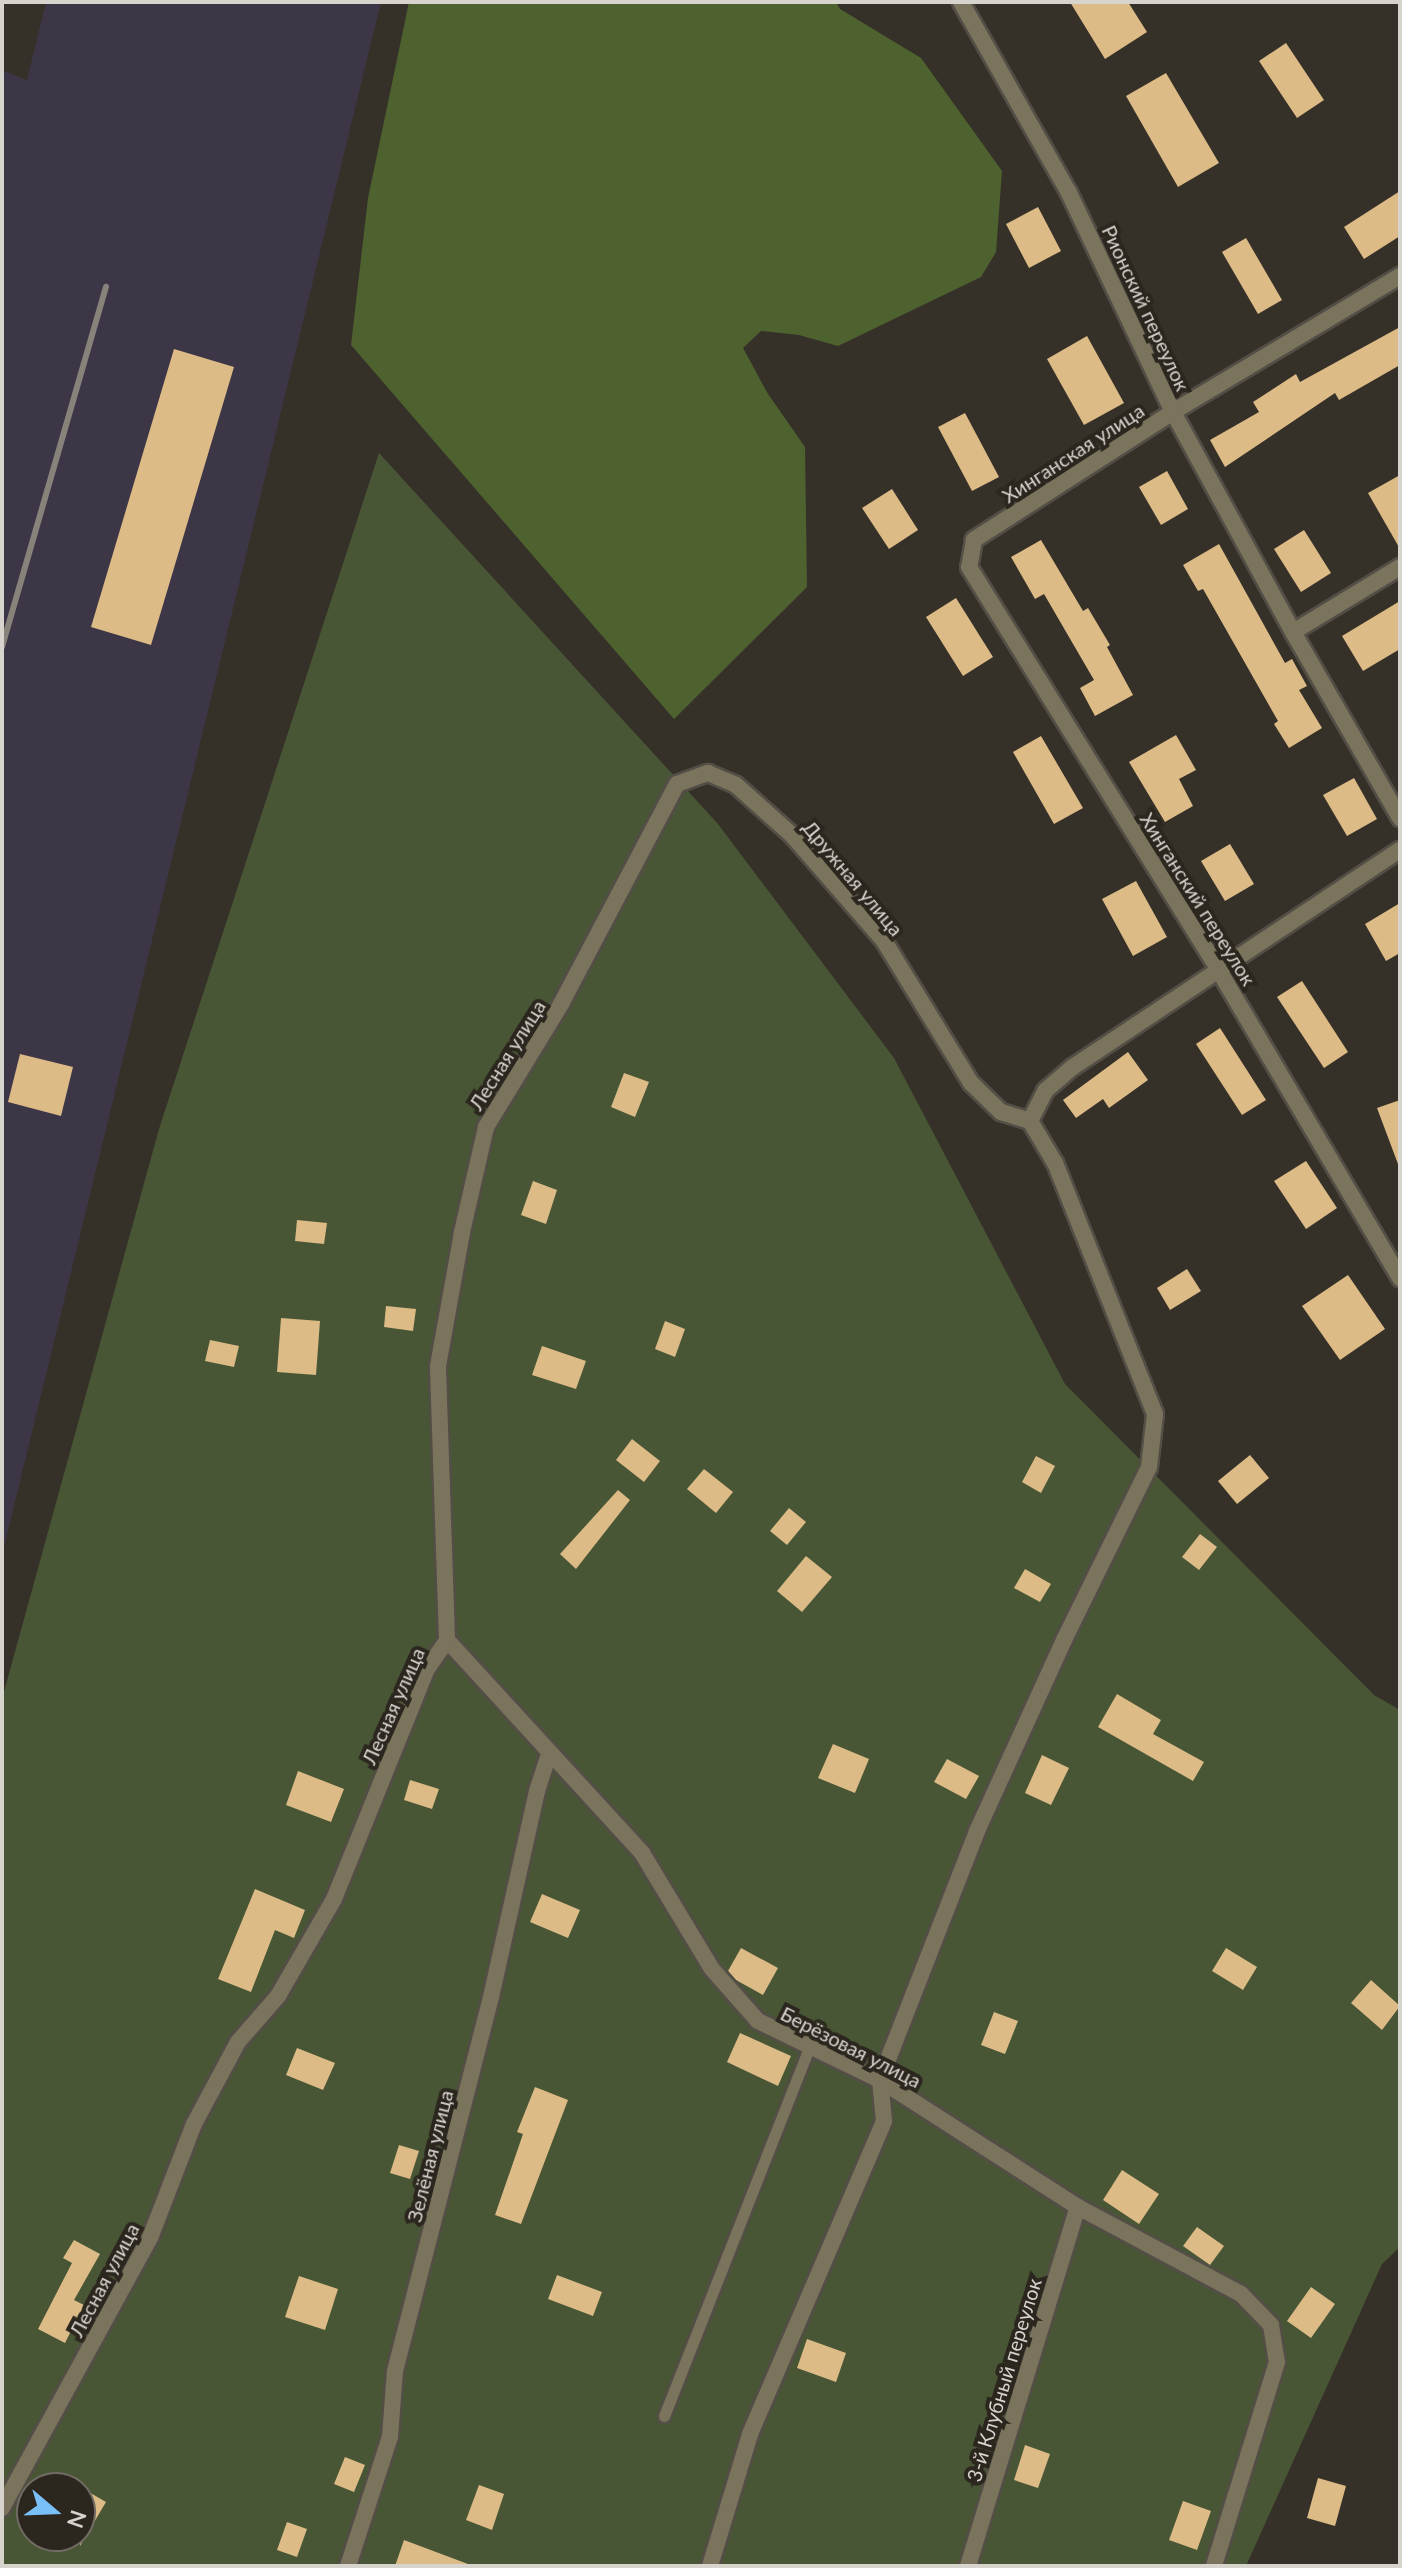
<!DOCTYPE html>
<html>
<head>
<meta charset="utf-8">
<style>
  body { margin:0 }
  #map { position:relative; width:1402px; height:2568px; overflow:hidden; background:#363128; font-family:Lato,sans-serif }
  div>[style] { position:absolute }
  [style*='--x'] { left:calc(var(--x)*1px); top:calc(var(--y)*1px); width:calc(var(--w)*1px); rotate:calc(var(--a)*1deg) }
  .industrial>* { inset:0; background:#3c3647 }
  .green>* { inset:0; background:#485635 }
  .forest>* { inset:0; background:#4e6230 }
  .building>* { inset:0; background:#ddbb87 }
  .roads { filter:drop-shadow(2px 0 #534e46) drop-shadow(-2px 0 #534e46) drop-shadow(0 2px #534e46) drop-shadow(0 -2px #534e46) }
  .service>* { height:11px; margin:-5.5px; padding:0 5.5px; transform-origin:5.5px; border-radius:5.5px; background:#7b745d }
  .minor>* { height:16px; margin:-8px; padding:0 8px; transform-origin:8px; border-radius:8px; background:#7b745d }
  .rail>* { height:6px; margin:-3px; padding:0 3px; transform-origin:3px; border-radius:3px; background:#87837b }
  span { translate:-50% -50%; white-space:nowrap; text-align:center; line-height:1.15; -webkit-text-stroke:8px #2c271e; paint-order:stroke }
  .street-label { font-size:20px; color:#d7d3cd }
  .frame { position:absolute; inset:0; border:4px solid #d7d3cd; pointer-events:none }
  .north { position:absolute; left:16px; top:2472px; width:80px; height:80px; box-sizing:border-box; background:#2c271e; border:2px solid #706c64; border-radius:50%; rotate:109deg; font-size:22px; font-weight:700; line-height:32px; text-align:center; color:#d7d3cd }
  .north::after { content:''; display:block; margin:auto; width:28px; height:36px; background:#79bff8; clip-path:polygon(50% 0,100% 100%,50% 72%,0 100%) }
</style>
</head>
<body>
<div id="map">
  <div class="industrial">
    <div style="clip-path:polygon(46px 2px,381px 2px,2px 1555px,2px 70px,27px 80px)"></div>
  </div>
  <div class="green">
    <div style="clip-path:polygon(evenodd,379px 453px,718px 824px,894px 1058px,1065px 1384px,1374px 1695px,1400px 1710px,1400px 2247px,1382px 2264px,1246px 2566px,2px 2566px,2px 1699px,159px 1129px,379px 453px,32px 2488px,80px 2488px,80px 2536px,32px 2536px,32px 2488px)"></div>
  </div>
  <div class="forest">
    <div style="clip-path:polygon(409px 2px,836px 2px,840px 9px,921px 58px,1002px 171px,996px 252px,981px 277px,838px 346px,799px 335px,761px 331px,743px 348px,768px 394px,805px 447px,807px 587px,674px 719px,351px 345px,368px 198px)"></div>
  </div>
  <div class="building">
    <div style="clip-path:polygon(1070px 2px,1128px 2px,1147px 32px,1105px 59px)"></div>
    <div style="clip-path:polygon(1286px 43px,1324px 100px,1297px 118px,1259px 61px)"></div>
    <div style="clip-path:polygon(1166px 73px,1219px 163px,1178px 187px,1126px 96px)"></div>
    <div style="clip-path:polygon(1400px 191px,1400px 236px,1364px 259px,1344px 227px)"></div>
    <div style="clip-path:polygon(1038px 207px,1061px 251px,1029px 268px,1006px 224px)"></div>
    <div style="clip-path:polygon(1246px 238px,1282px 300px,1258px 314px,1222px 252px)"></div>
    <div style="clip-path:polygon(1400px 327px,1400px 365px,1339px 400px,1335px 393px,1225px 467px,1210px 440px,1259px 412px,1253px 402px,1296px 374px,1300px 382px)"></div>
    <div style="clip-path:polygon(1087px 336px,1124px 403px,1084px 425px,1047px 359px)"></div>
    <div style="clip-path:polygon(174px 349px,234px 367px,151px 645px,91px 627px)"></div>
    <div style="clip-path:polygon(965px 413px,999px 477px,972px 491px,938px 427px)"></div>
    <div style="clip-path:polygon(1167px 471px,1188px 509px,1161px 525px,1139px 487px)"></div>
    <div style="clip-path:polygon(1400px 475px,1400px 549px,1368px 493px)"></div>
    <div style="clip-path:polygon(892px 489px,918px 530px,889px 549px,862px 508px)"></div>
    <div style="clip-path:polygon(1304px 530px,1331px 573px,1301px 592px,1274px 549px)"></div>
    <div style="clip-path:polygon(1041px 540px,1083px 611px,1088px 608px,1110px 645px,1107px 647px,1133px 695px,1095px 716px,1080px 688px,1094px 680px,1044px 594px,1035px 599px,1011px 557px)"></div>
    <div style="clip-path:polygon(1219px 544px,1285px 663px,1292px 659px,1307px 686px,1299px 690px,1322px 728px,1289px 748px,1274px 724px,1278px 721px,1203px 589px,1198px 591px,1183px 565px)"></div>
    <div style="clip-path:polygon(956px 598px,993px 657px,963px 676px,926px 617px)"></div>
    <div style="clip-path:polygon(1400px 601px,1400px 649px,1363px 671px,1342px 636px)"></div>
    <div style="clip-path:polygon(1176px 735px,1196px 770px,1179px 779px,1193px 806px,1165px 822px,1129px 762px)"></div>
    <div style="clip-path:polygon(1041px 736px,1083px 808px,1054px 824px,1013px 752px)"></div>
    <div style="clip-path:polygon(1354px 778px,1377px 819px,1347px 836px,1323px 795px)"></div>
    <div style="clip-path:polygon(1230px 844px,1254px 884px,1225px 901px,1201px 861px)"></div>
    <div style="clip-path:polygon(1136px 881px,1167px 937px,1133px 956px,1102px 899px)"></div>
    <div style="clip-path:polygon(1400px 903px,1400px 953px,1386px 961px,1365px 924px)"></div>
    <div style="clip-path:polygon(1302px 981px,1348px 1052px,1324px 1068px,1277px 997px)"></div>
    <div style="clip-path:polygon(1220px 1028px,1266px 1100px,1242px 1115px,1196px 1044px)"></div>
    <div style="clip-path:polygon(1128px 1052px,1148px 1080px,1109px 1108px,1103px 1099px,1076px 1118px,1063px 1100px)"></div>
    <div style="clip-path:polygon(20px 1054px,73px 1067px,61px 1116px,8px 1102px)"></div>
    <div style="clip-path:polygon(624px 1073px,649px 1082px,635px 1117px,611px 1107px)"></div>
    <div style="clip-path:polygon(1400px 1100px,1400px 1164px,1398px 1164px,1377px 1108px)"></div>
    <div style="clip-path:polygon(1306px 1161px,1337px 1208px,1306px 1229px,1274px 1181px)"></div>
    <div style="clip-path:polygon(533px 1181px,557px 1190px,546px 1224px,521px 1215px)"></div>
    <div style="clip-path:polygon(297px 1220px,327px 1223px,324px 1244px,295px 1241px)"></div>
    <div style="clip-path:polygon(1187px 1269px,1201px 1291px,1170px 1310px,1157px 1288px)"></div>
    <div style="clip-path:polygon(1348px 1275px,1385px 1329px,1340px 1360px,1302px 1306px)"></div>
    <div style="clip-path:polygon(386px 1306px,416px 1309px,413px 1331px,384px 1327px)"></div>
    <div style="clip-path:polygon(281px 1318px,320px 1321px,316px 1375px,277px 1372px)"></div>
    <div style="clip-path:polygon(665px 1321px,685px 1329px,675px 1357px,655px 1349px)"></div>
    <div style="clip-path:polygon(210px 1340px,239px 1346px,234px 1367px,205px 1361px)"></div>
    <div style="clip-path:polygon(542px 1346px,586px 1361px,576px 1389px,532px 1375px)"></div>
    <div style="clip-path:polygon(632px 1439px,660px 1461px,644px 1482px,616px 1460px)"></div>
    <div style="clip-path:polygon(1250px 1455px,1269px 1478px,1237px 1504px,1218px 1481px)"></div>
    <div style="clip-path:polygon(1036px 1456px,1055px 1466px,1041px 1493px,1022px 1482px)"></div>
    <div style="clip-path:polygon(704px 1469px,733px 1492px,716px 1513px,687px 1489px)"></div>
    <div style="clip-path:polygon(618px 1490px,630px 1500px,576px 1569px,560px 1554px)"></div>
    <div style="clip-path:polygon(789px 1508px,806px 1522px,787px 1545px,770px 1531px)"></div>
    <div style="clip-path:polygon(1200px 1534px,1217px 1547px,1199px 1570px,1182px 1557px)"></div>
    <div style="clip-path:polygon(806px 1556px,832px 1577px,802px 1612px,777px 1591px)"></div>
    <div style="clip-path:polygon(1025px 1569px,1051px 1584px,1040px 1602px,1014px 1588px)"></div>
    <div style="clip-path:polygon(1117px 1694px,1161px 1720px,1153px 1734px,1204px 1762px,1193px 1781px,1098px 1727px)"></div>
    <div style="clip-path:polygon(833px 1744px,869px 1759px,855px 1793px,818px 1778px)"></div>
    <div style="clip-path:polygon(1042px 1755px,1069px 1768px,1051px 1805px,1025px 1793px)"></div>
    <div style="clip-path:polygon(947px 1759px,979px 1776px,966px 1799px,934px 1782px)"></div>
    <div style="clip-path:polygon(298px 1771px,344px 1789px,331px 1822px,286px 1805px)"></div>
    <div style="clip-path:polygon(410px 1780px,439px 1789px,432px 1809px,404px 1800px)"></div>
    <div style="clip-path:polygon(255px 1889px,305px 1910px,294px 1938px,275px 1930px,251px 1992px,218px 1979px)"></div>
    <div style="clip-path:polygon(542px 1894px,580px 1910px,568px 1938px,530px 1922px)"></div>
    <div style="clip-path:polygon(741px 1948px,778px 1968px,763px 1995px,736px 1980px,728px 1971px)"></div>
    <div style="clip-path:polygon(1226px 1948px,1257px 1967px,1243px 1990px,1212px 1971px)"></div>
    <div style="clip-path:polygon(1371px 1980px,1400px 2006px,1382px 2030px,1351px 2003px)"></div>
    <div style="clip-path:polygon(994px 2012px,1018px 2021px,1005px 2054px,981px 2045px)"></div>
    <div style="clip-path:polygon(740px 2033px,791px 2056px,778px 2086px,727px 2062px)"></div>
    <div style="clip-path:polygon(297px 2048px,335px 2063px,323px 2090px,286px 2075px)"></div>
    <div style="clip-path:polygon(535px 2087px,568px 2100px,521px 2224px,495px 2215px,523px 2134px,517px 2132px)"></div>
    <div style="clip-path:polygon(399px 2145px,419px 2151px,410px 2179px,390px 2173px)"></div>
    <div style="clip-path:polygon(1122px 2170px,1159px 2194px,1139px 2224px,1103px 2200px)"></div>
    <div style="clip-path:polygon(1197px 2227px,1224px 2246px,1210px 2265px,1183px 2246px)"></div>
    <div style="clip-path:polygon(74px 2240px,100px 2254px,74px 2300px,84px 2305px,65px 2343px,38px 2329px,72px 2263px,63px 2258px)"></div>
    <div style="clip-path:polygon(557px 2275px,602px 2292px,593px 2316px,548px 2299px)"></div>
    <div style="clip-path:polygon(299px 2276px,338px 2289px,325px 2330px,285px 2317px)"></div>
    <div style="clip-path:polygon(1311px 2287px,1335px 2304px,1311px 2338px,1287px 2321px)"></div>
    <div style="clip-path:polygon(807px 2339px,846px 2353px,836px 2382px,797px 2368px)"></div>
    <div style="clip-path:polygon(1025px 2445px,1050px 2454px,1038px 2488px,1014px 2480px)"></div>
    <div style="clip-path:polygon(345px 2457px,365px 2465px,354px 2492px,334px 2484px)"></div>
    <div style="clip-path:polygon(1318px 2478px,1346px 2486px,1335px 2526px,1307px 2518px)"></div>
    <div style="clip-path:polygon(479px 2485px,504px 2494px,492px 2530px,466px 2520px)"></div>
    <div style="clip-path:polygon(80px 2487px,106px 2502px,80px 2546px)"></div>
    <div style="clip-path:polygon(1183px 2501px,1211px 2511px,1197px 2550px,1169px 2540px)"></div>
    <div style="clip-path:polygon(287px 2522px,307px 2529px,297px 2557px,277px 2550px)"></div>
    <div style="clip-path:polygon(404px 2540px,468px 2564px,468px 2566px,395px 2566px)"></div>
  </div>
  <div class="roads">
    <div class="service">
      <div style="--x:664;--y:2416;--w:396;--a:-68.5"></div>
    </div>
    <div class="minor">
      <div style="--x:961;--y:2;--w:219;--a:60.5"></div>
      <div style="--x:1069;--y:193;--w:242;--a:64.6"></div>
      <div style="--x:1173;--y:412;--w:251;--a:61.4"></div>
      <div style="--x:1293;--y:632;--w:215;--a:60.1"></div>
      <div style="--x:1400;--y:276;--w:265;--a:149.1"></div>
      <div style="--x:1173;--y:412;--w:237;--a:147.3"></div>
      <div style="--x:974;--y:540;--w:27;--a:100"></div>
      <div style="--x:969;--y:567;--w:473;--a:58.2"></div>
      <div style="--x:1218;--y:969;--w:359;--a:59.5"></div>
      <div style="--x:1293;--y:632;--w:125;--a:-31.3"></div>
      <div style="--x:447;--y:1640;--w:289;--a:47.5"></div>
      <div style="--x:642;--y:1853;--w:135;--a:58.9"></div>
      <div style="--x:712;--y:1969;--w:69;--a:48.5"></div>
      <div style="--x:758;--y:2021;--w:136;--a:25.8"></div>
      <div style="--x:880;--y:2080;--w:235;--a:32.7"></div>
      <div style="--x:1078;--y:2207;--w:185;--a:28.1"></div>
      <div style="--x:1241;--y:2294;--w:43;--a:45.9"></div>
      <div style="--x:1271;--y:2325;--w:37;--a:81"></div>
      <div style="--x:1277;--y:2362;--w:214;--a:107.2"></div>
      <div style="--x:2;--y:2508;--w:308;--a:-61.3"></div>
      <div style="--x:150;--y:2238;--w:122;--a:-68.9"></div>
      <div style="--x:194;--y:2124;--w:93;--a:-61.8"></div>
      <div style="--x:238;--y:2042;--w:61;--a:-49"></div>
      <div style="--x:278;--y:1996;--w:112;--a:-60"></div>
      <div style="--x:334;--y:1899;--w:248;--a:-68"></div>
      <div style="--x:427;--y:1669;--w:35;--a:-55"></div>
      <div style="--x:447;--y:1640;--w:274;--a:-91.9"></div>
      <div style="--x:438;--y:1366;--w:136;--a:-79.8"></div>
      <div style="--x:462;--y:1232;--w:108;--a:-77.1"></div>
      <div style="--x:486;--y:1127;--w:144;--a:-58.6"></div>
      <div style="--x:561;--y:1004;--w:249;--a:-62.2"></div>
      <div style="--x:677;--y:784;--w:33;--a:-20"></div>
      <div style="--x:708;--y:773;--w:30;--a:23"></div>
      <div style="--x:736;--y:785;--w:75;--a:41.8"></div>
      <div style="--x:792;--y:835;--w:140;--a:49"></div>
      <div style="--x:884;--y:941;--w:167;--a:58.5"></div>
      <div style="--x:971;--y:1083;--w:42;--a:44"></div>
      <div style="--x:1001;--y:1112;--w:30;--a:17"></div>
      <div style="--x:348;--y:2566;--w:136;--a:-72"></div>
      <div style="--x:390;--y:2437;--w:66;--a:-85.7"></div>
      <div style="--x:395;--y:2371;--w:386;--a:-75.6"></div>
      <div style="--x:491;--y:1997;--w:211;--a:-77.4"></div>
      <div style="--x:537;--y:1791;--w:38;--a:-72"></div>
      <div style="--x:710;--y:2566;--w:138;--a:-73.1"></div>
      <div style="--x:750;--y:2434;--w:340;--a:-66.8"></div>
      <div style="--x:884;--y:2121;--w:41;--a:-95.6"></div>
      <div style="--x:880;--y:2080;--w:267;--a:-68.7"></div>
      <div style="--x:977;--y:1831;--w:210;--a:-65.5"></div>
      <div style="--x:1064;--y:1640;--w:193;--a:-63.8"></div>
      <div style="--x:1149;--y:1467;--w:53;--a:-83.5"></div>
      <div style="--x:1155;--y:1414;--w:270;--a:-111.7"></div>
      <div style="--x:1055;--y:1163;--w:49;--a:-120.8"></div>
      <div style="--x:1030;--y:1121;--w:34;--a:-63"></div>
      <div style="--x:1045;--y:1091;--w:37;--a:-41"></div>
      <div style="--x:1073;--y:1067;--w:392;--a:-33.6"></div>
      <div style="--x:968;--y:2566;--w:375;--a:-73"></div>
    </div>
  </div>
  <div class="rail">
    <div style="--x:2;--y:647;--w:375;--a:-73.9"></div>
  </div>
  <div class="street-label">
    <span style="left:1146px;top:308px;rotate:65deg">Рионский переулок</span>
    <span style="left:1073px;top:453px;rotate:-33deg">Хинганская улица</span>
    <span style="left:853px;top:878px;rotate:50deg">Дружная улица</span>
    <span style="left:1198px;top:899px;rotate:58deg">Хинганский переулок</span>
    <span style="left:507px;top:1055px;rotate:-58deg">Лесная улица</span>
    <span style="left:393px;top:1706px;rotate:-66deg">Лесная улица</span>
    <span style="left:851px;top:2047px;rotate:27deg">Берёзовая улица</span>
    <span style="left:430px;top:2156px;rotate:-76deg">Зелёная улица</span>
    <span style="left:104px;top:2280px;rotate:-62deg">Лесная улица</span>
    <span style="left:1004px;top:2380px;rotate:-73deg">3-й Клубный переулок</span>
  </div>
  <div class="frame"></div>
  <div class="north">N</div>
</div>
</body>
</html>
